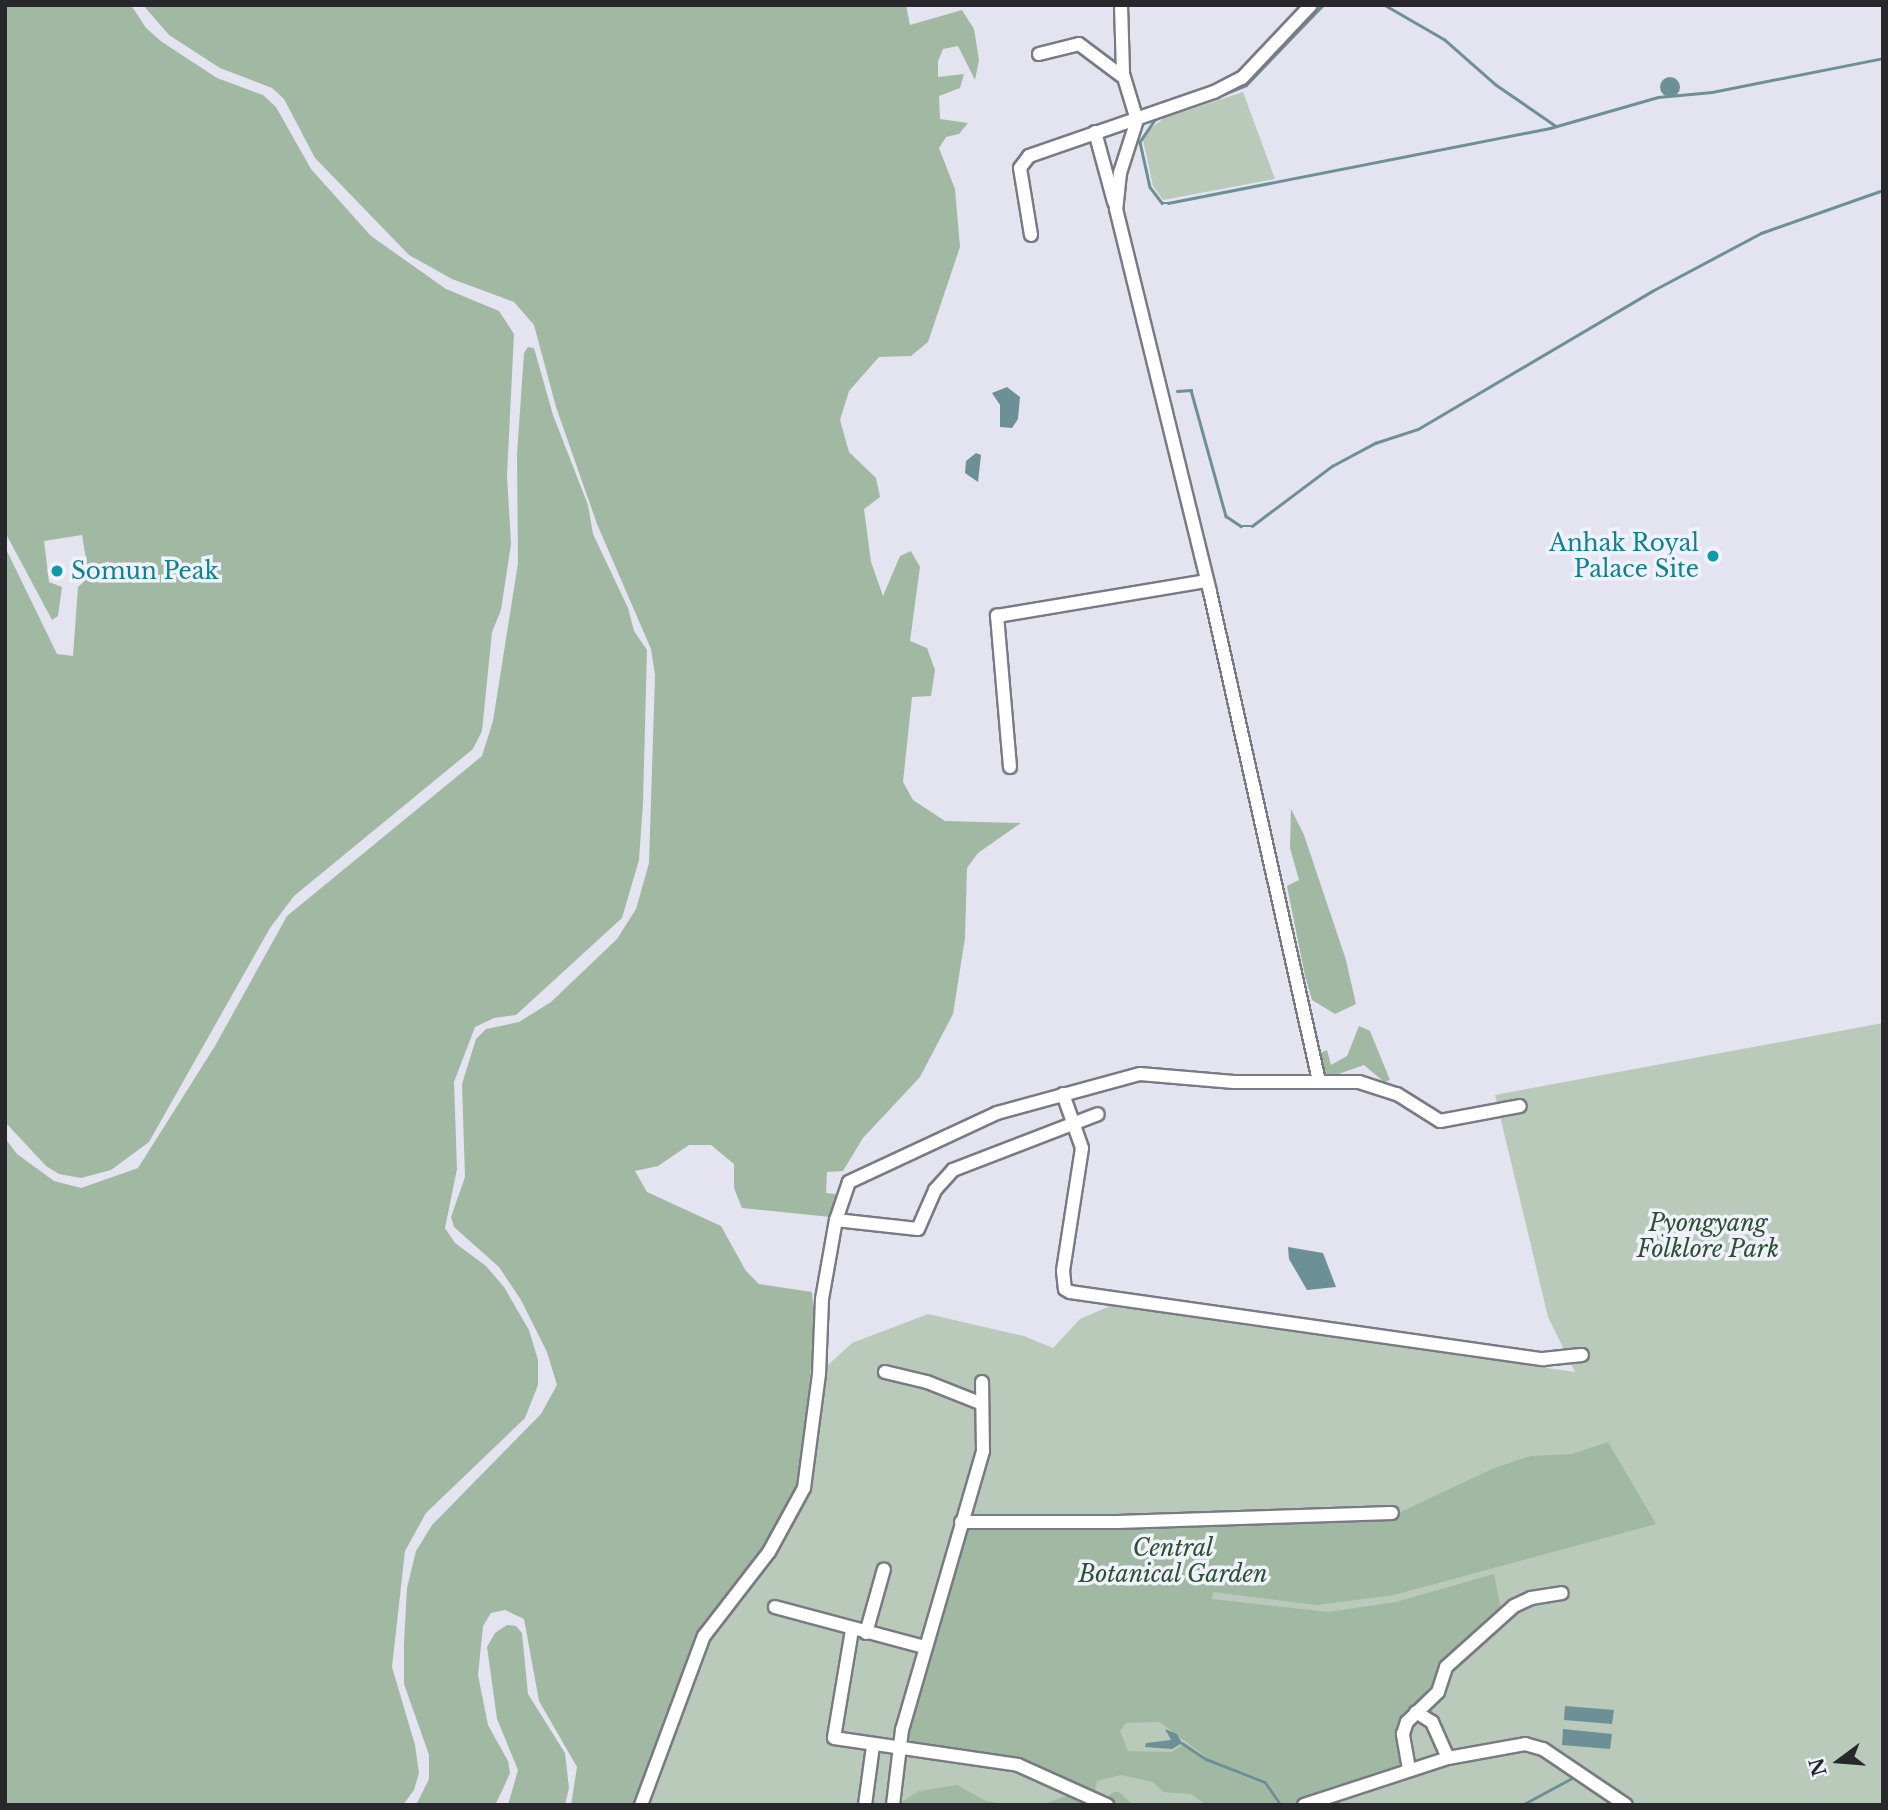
<!DOCTYPE html>
<html>
<head>
<meta charset="utf-8">
<style>
  body { margin:0 }
  #map { position:relative; width:1888px; height:1810px; overflow:hidden; background:#e3e4ef; font-family:"Libre Baskerville",serif }
  div>[style] { position:absolute }
  [style*='--x'] { left:calc(var(--x)*1px); top:calc(var(--y)*1px); width:calc(var(--w)*1px); rotate:calc(var(--a)*1deg) }
  .green>* { inset:0; background:#bacaba }
  .forest>* { inset:0; background:#a1b9a2 }
  .water>* { inset:0; background:#6c9096 }
  .round { border-radius:50% }
  .stream>* { height:2.5px; margin:-1.25px; padding:0 1.25px; transform-origin:1.25px; border-radius:1.25px; background:#6c9096 }
  .roads { filter:drop-shadow(2px 0 #797a84) drop-shadow(-2px 0 #797a84) drop-shadow(0 2px #797a84) drop-shadow(0 -2px #797a84) }
  .minor>* { height:12px; margin:-6px; padding:0 6px; transform-origin:6px; border-radius:6px; background:#fff }
  .dots>* { width:19px; height:19px; translate:-50% -50%; box-sizing:border-box; border:4px solid #f0f1fc; border-radius:50% }
  span { translate:-50% -50%; white-space:nowrap; text-align:center; line-height:1.15; -webkit-text-stroke:7px #f0f1fc; paint-order:stroke }
  .culture-label { font-size:23px; color:#0d838f }
  .right { translate:-100% -50%; text-align:right }
  .left { translate:0 -50%; text-align:left }
  .park-label { font-size:23px; color:#2b512f; font-style:italic }
  .frame { position:absolute; inset:0; border:7px solid #28282c; pointer-events:none }
  .north { position:absolute; left:1804px; top:1726px; width:70px; height:70px; -webkit-text-stroke:5px #f0f1fc; paint-order:stroke; rotate:254deg; font-size:19px; font-weight:700; line-height:28px; text-align:center; color:#28282c }
  .north::after { content:''; display:block; margin:auto; width:24px; height:32px; background:#28282c; clip-path:polygon(50% 0,100% 100%,50% 72%,0 100%) }
</style>
</head>
<body>
<div id="map">
  <div class="green">
    <div style="clip-path:polygon(1243px 92px,1275px 179px,1163px 200px,1153px 186px,1146px 153px,1143px 141px,1149px 130px,1164px 118px)"></div>
    <div style="clip-path:polygon(1883px 1023px,1883px 1805px,646px 1805px,700px 1651px,798px 1510px,821px 1379px,826px 1367px,852px 1343px,928px 1314px,1024px 1336px,1053px 1348px,1080px 1319px,1110px 1306px,1575px 1372px,1548px 1317px,1495px 1095px)"></div>
  </div>
  <div class="forest">
    <div style="clip-path:polygon(5px 5px,131px 5px,146px 28px,162px 42px,217px 78px,263px 95px,276px 107px,311px 169px,371px 236px,446px 289px,499px 311px,514px 334px,507px 476px,511px 544px,501px 610px,492px 632px,482px 731px,473px 749px,294px 896px,270px 928px,149px 1142px,111px 1170px,81px 1178px,59px 1174px,46px 1166px,5px 1122px,5px 547px,57px 654px,73px 656px,78px 587px,89px 577px,82px 535px,44px 541px,49px 582px,62px 587px,58px 616px,52px 620px,5px 532px)"></div>
    <div style="clip-path:polygon(143px 5px,906px 5px,910px 25px,962px 10px,974px 29px,979px 60px,975px 80px,958px 46px,943px 49px,938px 61px,938px 77px,964px 74px,960px 88px,939px 96px,940px 119px,968px 123px,959px 134px,946px 137px,939px 148px,955px 189px,960px 247px,928px 342px,911px 356px,879px 357px,849px 391px,840px 420px,849px 452px,876px 478px,880px 497px,864px 509px,871px 562px,883px 596px,900px 556px,911px 551px,920px 567px,910px 641px,927px 648px,935px 670px,931px 696px,912px 697px,903px 782px,913px 800px,945px 821px,1021px 823px,978px 853px,967px 868px,965px 938px,953px 1014px,920px 1077px,863px 1138px,843px 1171px,827px 1172px,826px 1193px,836px 1194px,831px 1217px,742px 1208px,734px 1188px,734px 1164px,711px 1145px,689px 1145px,658px 1166px,635px 1171px,647px 1192px,721px 1226px,746px 1271px,759px 1284px,812px 1292px,815px 1327px,800px 1477px,793px 1503px,691px 1652px,637px 1805px,571px 1805px,577px 1767px,539px 1701px,524px 1619px,505px 1610px,491px 1613px,483px 1626px,478px 1675px,488px 1725px,508px 1761px,510px 1773px,502px 1791px,495px 1805px,416px 1805px,429px 1779px,429px 1755px,404px 1684px,404px 1643px,407px 1588px,416px 1551px,432px 1525px,541px 1414px,557px 1385px,547px 1352px,521px 1300px,499px 1267px,454px 1227px,451px 1217px,465px 1177px,462px 1084px,476px 1039px,486px 1029px,519px 1022px,551px 1002px,617px 939px,636px 909px,649px 863px,655px 675px,651px 649px,597px 524px,556px 407px,534px 325px,514px 302px,452px 279px,409px 255px,315px 158px,284px 99px,272px 88px,220px 68px,169px 35px)"></div>
    <div style="clip-path:polygon(528px 347px,534px 348px,553px 415px,588px 505px,593px 534px,628px 608px,634px 631px,647px 650px,643px 803px,639px 860px,622px 918px,516px 1015px,494px 1018px,475px 1027px,454px 1082px,457px 1169px,445px 1228px,455px 1243px,486px 1266px,504px 1287px,529px 1330px,538px 1360px,538px 1385px,525px 1418px,426px 1513px,405px 1551px,392px 1667px,415px 1745px,419px 1773px,414px 1790px,403px 1805px,5px 1805px,5px 1138px,17px 1154px,54px 1181px,81px 1188px,138px 1168px,215px 1046px,287px 916px,482px 756px,493px 721px,518px 563px,517px 454px,524px 353px)"></div>
    <div style="clip-path:polygon(1291px 809px,1304px 835px,1346px 960px,1356px 1004px,1335px 1014px,1312px 1000px,1305px 976px,1287px 886px,1299px 880px,1290px 848px)"></div>
    <div style="clip-path:polygon(1359px 1026px,1370px 1031px,1390px 1080px,1384px 1082px,1364px 1065px,1330px 1077px,1325px 1072px,1320px 1053px,1327px 1050px,1331px 1065px,1347px 1056px)"></div>
    <div style="clip-path:polygon(1608px 1442px,1656px 1524px,1394px 1595px,1317px 1605px,1213px 1592px,1212px 1599px,1328px 1612px,1396px 1602px,1494px 1574px,1501px 1609px,1435px 1691px,1405px 1716px,1402px 1765px,1398px 1768px,1295px 1805px,1283px 1805px,1266px 1781px,1207px 1758px,1160px 1722px,1126px 1723px,1120px 1731px,1128px 1751px,1172px 1752px,1182px 1745px,1205px 1761px,1264px 1784px,1279px 1805px,1207px 1805px,1190px 1794px,1163px 1792px,1153px 1782px,1121px 1775px,1097px 1781px,1094px 1795px,971px 1752px,917px 1745px,907px 1738px,905px 1730px,967px 1528px,1392px 1516px,1492px 1469px,1530px 1456px,1572px 1454px)"></div>
    <div style="clip-path:polygon(507px 1625px,516px 1626px,522px 1633px,528px 1694px,565px 1753px,569px 1788px,565px 1805px,508px 1805px,518px 1770px,497px 1719px,487px 1647px,495px 1633px)"></div>
    <div style="clip-path:polygon(957px 1785px,986px 1801px,1013px 1805px,897px 1805px,919px 1791px)"></div>
    <div style="clip-path:polygon(1075px 1792px,1100px 1805px,1037px 1805px,1045px 1804px)"></div>
    <div style="clip-path:polygon(1114px 1792px,1119px 1792px,1133px 1805px,1103px 1800px)"></div>
  </div>
  <div class="water">
    <div class="round" style="left:1660px;top:77px;width:20px;height:20px"></div>
    <div style="clip-path:polygon(1007px 387px,1020px 397px,1018px 419px,1012px 428px,1000px 427px,1000px 405px,992px 393px)"></div>
    <div style="clip-path:polygon(976px 453px,981px 455px,978px 482px,965px 473px,966px 461px)"></div>
    <div style="clip-path:polygon(1288px 1247px,1323px 1253px,1336px 1287px,1307px 1290px,1289px 1259px)"></div>
    <div style="clip-path:polygon(1565px 1706px,1614px 1710px,1612px 1724px,1564px 1720px)"></div>
    <div style="clip-path:polygon(1165px 1729px,1177px 1734px,1182px 1743px,1172px 1749px,1145px 1747px,1146px 1743px,1171px 1740px)"></div>
    <div style="clip-path:polygon(1563px 1729px,1612px 1734px,1610px 1749px,1562px 1745px)"></div>
  </div>
  <div class="stream">
    <div style="--x:1385;--y:5;--w:68;--a:30"></div>
    <div style="--x:1444;--y:39;--w:68;--a:41.4"></div>
    <div style="--x:1495;--y:84;--w:74;--a:34.5"></div>
    <div style="--x:1217;--y:97;--w:31;--a:-22"></div>
    <div style="--x:1246;--y:85;--w:111;--a:-46.1"></div>
    <div style="--x:1164;--y:115;--w:10;--a:151"></div>
    <div style="--x:1155;--y:120;--w:27;--a:124"></div>
    <div style="--x:1140;--y:142;--w:46;--a:77.5"></div>
    <div style="--x:1150;--y:187;--w:20;--a:53"></div>
    <div style="--x:1162;--y:203;--w:6;--a:0"></div>
    <div style="--x:1168;--y:203;--w:389;--a:-11.1"></div>
    <div style="--x:1550;--y:128;--w:112;--a:-16"></div>
    <div style="--x:1658;--y:97;--w:54;--a:-5.3"></div>
    <div style="--x:1712;--y:92;--w:174;--a:-11.2"></div>
    <div style="--x:1177;--y:391;--w:14;--a:-4"></div>
    <div style="--x:1191;--y:390;--w:131;--a:74.5"></div>
    <div style="--x:1226;--y:516;--w:18;--a:34"></div>
    <div style="--x:1241;--y:526;--w:11;--a:0"></div>
    <div style="--x:1252;--y:526;--w:100;--a:-36.9"></div>
    <div style="--x:1332;--y:466;--w:49;--a:-28.1"></div>
    <div style="--x:1375;--y:443;--w:45;--a:-18"></div>
    <div style="--x:1418;--y:429;--w:272;--a:-30.5"></div>
    <div style="--x:1652;--y:291;--w:123;--a:-28"></div>
    <div style="--x:1761;--y:233;--w:129;--a:-19.4"></div>
    <div style="--x:1182;--y:1743;--w:29;--a:34"></div>
    <div style="--x:1206;--y:1759;--w:63;--a:21.3"></div>
    <div style="--x:1265;--y:1782;--w:28;--a:55"></div>
    <div style="--x:1522;--y:1805;--w:59;--a:-28.3"></div>
  </div>
  <div class="roads">
    <div class="minor">
      <div style="--x:1121;--y:5;--w:69;--a:88.3"></div>
      <div style="--x:1123;--y:74;--w:48;--a:73.1"></div>
      <div style="--x:1137;--y:120;--w:56;--a:107.8"></div>
      <div style="--x:1120;--y:173;--w:36;--a:96"></div>
      <div style="--x:1116;--y:209;--w:394;--a:76.2"></div>
      <div style="--x:1210;--y:592;--w:501;--a:77.43"></div>
      <div style="--x:1039;--y:54;--w:41;--a:-14"></div>
      <div style="--x:1079;--y:44;--w:55;--a:36.9"></div>
      <div style="--x:1095;--y:132;--w:73;--a:74.8"></div>
      <div style="--x:1031;--y:235;--w:68;--a:-99.3"></div>
      <div style="--x:1020;--y:168;--w:15;--a:-53"></div>
      <div style="--x:1029;--y:156;--w:196;--a:-19.1"></div>
      <div style="--x:1214;--y:92;--w:31;--a:-27"></div>
      <div style="--x:1242;--y:78;--w:100;--a:-46.6"></div>
      <div style="--x:1010;--y:767;--w:152;--a:-94.9"></div>
      <div style="--x:997;--y:616;--w:213;--a:-9.5"></div>
      <div style="--x:1063;--y:1094;--w:57;--a:70.6"></div>
      <div style="--x:1082;--y:1148;--w:124;--a:98.8"></div>
      <div style="--x:1063;--y:1271;--w:18;--a:84"></div>
      <div style="--x:1065;--y:1289;--w:6;--a:31"></div>
      <div style="--x:1070;--y:1292;--w:478;--a:8.1"></div>
      <div style="--x:1543;--y:1359;--w:39;--a:-6"></div>
      <div style="--x:836;--y:1220;--w:82;--a:6.3"></div>
      <div style="--x:918;--y:1229;--w:43;--a:-66.4"></div>
      <div style="--x:935;--y:1190;--w:27;--a:-48"></div>
      <div style="--x:953;--y:1170;--w:155;--a:-21.1"></div>
      <div style="--x:885;--y:1372;--w:43;--a:13.4"></div>
      <div style="--x:927;--y:1382;--w:57;--a:21.6"></div>
      <div style="--x:961;--y:1522;--w:156;--a:0"></div>
      <div style="--x:1117;--y:1522;--w:275;--a:-1.9"></div>
      <div style="--x:775;--y:1607;--w:154;--a:15"></div>
      <div style="--x:852;--y:1630;--w:109;--a:99.5"></div>
      <div style="--x:834;--y:1738;--w:186;--a:8.3"></div>
      <div style="--x:1018;--y:1765;--w:98;--a:24.2"></div>
      <div style="--x:866;--y:1633;--w:66;--a:-74.3"></div>
      <div style="--x:1416;--y:1712;--w:19;--a:32"></div>
      <div style="--x:1432;--y:1722;--w:39;--a:66"></div>
      <div style="--x:1409;--y:1769;--w:36;--a:-100"></div>
      <div style="--x:1403;--y:1734;--w:13;--a:-72"></div>
      <div style="--x:1407;--y:1722;--w:43;--a:-44.1"></div>
      <div style="--x:1438;--y:1692;--w:26;--a:-72"></div>
      <div style="--x:1446;--y:1667;--w:91;--a:-41.9"></div>
      <div style="--x:1514;--y:1606;--w:19;--a:-25"></div>
      <div style="--x:1531;--y:1598;--w:31;--a:-9"></div>
      <div style="--x:641;--y:1805;--w:180;--a:-69.6"></div>
      <div style="--x:704;--y:1636;--w:106;--a:-52.3"></div>
      <div style="--x:769;--y:1552;--w:73;--a:-61.3"></div>
      <div style="--x:804;--y:1488;--w:115;--a:-82.5"></div>
      <div style="--x:819;--y:1374;--w:75;--a:-87.7"></div>
      <div style="--x:822;--y:1299;--w:80;--a:-80"></div>
      <div style="--x:836;--y:1220;--w:40;--a:-71.1"></div>
      <div style="--x:849;--y:1182;--w:163;--a:-25"></div>
      <div style="--x:997;--y:1113;--w:148;--a:-15.3"></div>
      <div style="--x:1140;--y:1074;--w:94;--a:4.9"></div>
      <div style="--x:1234;--y:1082;--w:125;--a:0"></div>
      <div style="--x:1359;--y:1082;--w:40;--a:18"></div>
      <div style="--x:1397;--y:1094;--w:51;--a:32.1"></div>
      <div style="--x:1440;--y:1121;--w:81;--a:-10.6"></div>
      <div style="--x:865;--y:1805;--w:60;--a:-82.3"></div>
      <div style="--x:893;--y:1805;--w:76;--a:-83.2"></div>
      <div style="--x:902;--y:1730;--w:291;--a:-73.8"></div>
      <div style="--x:983;--y:1451;--w:69;--a:-90.8"></div>
      <div style="--x:1304;--y:1805;--w:151;--a:-18.1"></div>
      <div style="--x:1448;--y:1758;--w:78;--a:-10.3"></div>
      <div style="--x:1525;--y:1744;--w:19;--a:16"></div>
      <div style="--x:1543;--y:1749;--w:100;--a:34"></div>
    </div>
  </div>
  <div class="dots">
    <div style="left:1713px;top:556px;background:#0f9aa8"></div>
    <div style="left:57px;top:571px;background:#0f9aa8"></div>
  </div>
  <div class="culture-label">
    <span class="right" style="left:1699px;top:556px">Anhak Royal<br>Palace Site</span>
    <span class="left" style="left:71px;top:571px">Somun Peak</span>
  </div>
  <div class="park-label">
    <span style="left:1708px;top:1236px">Pyongyang<br>Folklore Park</span>
    <span style="left:1173px;top:1561px">Central<br>Botanical Garden</span>
  </div>
  <div class="frame"></div>
  <div class="north">N</div>
</div>
</body>
</html>
